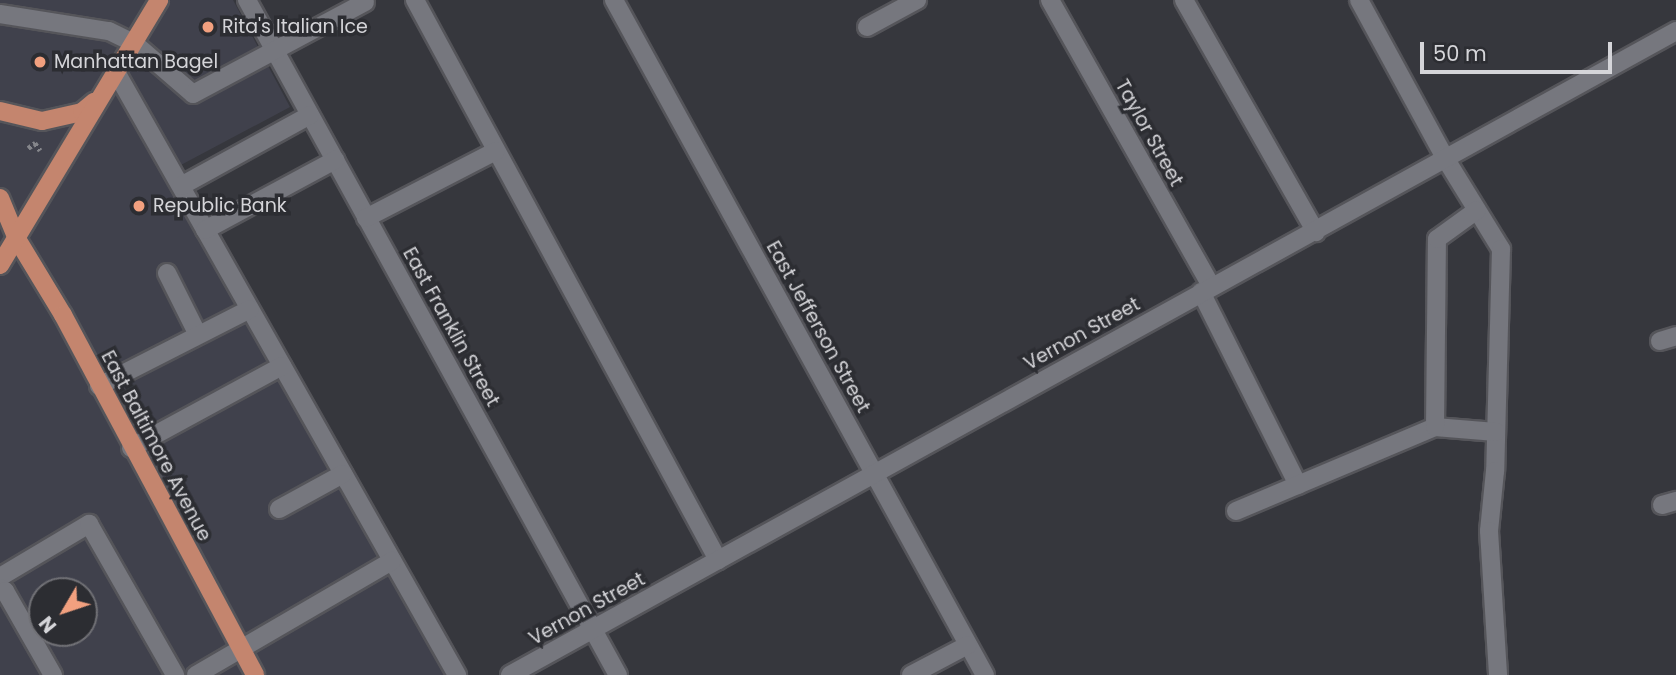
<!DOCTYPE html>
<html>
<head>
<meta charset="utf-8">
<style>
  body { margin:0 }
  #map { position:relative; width:1676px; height:675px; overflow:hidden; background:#36373d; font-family:Poppins,sans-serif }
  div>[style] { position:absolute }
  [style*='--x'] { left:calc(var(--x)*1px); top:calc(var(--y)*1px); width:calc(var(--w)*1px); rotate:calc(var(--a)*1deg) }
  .built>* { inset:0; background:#40414c }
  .path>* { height:4.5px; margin-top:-2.25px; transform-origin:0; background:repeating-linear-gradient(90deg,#85868b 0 3.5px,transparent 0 7px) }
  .roads { filter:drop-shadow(2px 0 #55555a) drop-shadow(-2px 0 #55555a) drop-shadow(0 2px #55555a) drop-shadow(0 -2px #55555a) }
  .minor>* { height:18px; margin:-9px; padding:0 9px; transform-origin:9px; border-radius:9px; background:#76777e }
  .major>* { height:18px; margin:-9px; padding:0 9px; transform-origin:9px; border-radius:9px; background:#c4856e }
  .dots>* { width:19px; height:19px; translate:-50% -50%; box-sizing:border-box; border:4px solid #2c2d32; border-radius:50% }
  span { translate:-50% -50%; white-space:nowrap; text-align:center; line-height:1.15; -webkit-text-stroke:7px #2c2d32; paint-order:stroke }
  .poi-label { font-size:19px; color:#d5d5d9 }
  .left { translate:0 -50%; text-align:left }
  .street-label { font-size:19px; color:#d5d5d9 }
  .north { position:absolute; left:28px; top:577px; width:70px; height:70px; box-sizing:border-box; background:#2c2d32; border:2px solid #707075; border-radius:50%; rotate:231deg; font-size:19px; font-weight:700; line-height:28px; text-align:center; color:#d5d5d9 }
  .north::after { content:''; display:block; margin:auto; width:24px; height:32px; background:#f2a07f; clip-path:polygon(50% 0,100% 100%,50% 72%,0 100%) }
  .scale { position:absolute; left:1420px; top:42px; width:192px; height:32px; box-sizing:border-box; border:4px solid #d5d5d9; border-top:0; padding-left:9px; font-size:21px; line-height:24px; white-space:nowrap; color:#d5d5d9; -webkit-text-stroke:5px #2c2d32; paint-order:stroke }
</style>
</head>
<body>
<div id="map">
  <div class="built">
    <div style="clip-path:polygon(evenodd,0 0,233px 0,290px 107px,179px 166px,451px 675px,0 675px,0 0,42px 591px,84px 591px,84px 633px,42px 633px,42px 591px)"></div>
  </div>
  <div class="path">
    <div style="--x:28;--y:148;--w:9;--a:-36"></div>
    <div style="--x:35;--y:143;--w:9;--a:54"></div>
  </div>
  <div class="roads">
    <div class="minor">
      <div style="--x:247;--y:0;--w:770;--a:61.21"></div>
      <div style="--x:415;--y:0;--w:637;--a:61.58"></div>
      <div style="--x:614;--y:0;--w:770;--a:61.21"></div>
      <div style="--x:1050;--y:0;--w:328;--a:60.6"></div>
      <div style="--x:1184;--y:0;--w:267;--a:60.4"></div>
      <div style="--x:1359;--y:0;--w:180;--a:61.4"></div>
      <div style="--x:1445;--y:158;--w:107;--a:58.4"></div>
      <div style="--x:1501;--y:249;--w:222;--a:91.5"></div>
      <div style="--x:1495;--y:471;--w:60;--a:95.7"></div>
      <div style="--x:1489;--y:531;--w:144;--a:86.4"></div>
      <div style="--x:0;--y:14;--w:110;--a:8.9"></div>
      <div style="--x:109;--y:31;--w:28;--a:26"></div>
      <div style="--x:134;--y:43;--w:78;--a:40.8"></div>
      <div style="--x:193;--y:94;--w:195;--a:-28.1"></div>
      <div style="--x:867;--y:27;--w:57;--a:-28.4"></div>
      <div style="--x:116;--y:72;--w:693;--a:60.51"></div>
      <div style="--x:181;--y:186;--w:147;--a:-28.8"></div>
      <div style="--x:366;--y:218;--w:146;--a:-27.3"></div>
      <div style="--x:205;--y:230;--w:148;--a:-28.3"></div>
      <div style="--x:167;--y:273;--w:69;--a:63.4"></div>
      <div style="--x:1201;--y:292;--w:216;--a:63.3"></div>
      <div style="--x:1660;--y:341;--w:17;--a:-17"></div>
      <div style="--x:99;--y:386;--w:169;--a:-27"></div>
      <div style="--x:1435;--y:427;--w:61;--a:4.7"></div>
      <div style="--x:131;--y:448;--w:172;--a:-28.5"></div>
      <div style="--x:1662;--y:505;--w:15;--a:-16"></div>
      <div style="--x:279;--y:509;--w:73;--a:-28.7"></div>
      <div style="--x:1236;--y:511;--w:216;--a:-22.9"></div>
      <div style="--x:1435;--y:427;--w:188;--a:-89.4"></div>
      <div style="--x:1437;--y:239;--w:49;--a:-35.9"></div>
      <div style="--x:0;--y:577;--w:104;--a:-30.8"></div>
      <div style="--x:89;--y:524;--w:174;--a:60.3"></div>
      <div style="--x:0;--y:588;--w:6;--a:31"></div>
      <div style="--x:5;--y:591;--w:97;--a:60.3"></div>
      <div style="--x:196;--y:675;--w:227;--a:-30.2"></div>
      <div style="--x:510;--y:675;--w:1332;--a:-28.91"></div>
      <div style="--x:911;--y:675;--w:64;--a:-27.8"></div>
    </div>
    <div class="major">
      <div style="--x:0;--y:111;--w:43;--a:13.4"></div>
      <div style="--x:42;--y:121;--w:41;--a:-12.7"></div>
      <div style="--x:82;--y:112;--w:16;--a:-40"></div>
      <div style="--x:0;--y:198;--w:44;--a:67.5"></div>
      <div style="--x:17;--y:239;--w:89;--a:58.8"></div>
      <div style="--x:63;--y:315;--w:408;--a:61.9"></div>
      <div style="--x:0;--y:265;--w:309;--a:-59"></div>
    </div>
  </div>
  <div class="dots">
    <div style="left:208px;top:27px;background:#f2a07f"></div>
    <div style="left:40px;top:62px;background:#f2a07f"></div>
    <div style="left:139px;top:206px;background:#f2a07f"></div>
  </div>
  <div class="poi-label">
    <span class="left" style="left:222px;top:27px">Rita's Italian Ice</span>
    <span class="left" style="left:54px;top:62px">Manhattan Bagel</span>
    <span class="left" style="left:153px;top:206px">Republic Bank</span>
  </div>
  <div class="street-label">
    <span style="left:1149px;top:133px;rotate:61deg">Taylor Street</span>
    <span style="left:451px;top:327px;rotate:61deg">East Franklin Street</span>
    <span style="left:818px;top:327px;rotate:61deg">East Jefferson Street</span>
    <span style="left:1082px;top:334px;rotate:-29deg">Vernon Street</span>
    <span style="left:156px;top:446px;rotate:62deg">East Baltimore Avenue</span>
    <span style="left:587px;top:609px;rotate:-29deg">Vernon Street</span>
  </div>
  <div class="north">N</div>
  <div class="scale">50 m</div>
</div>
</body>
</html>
